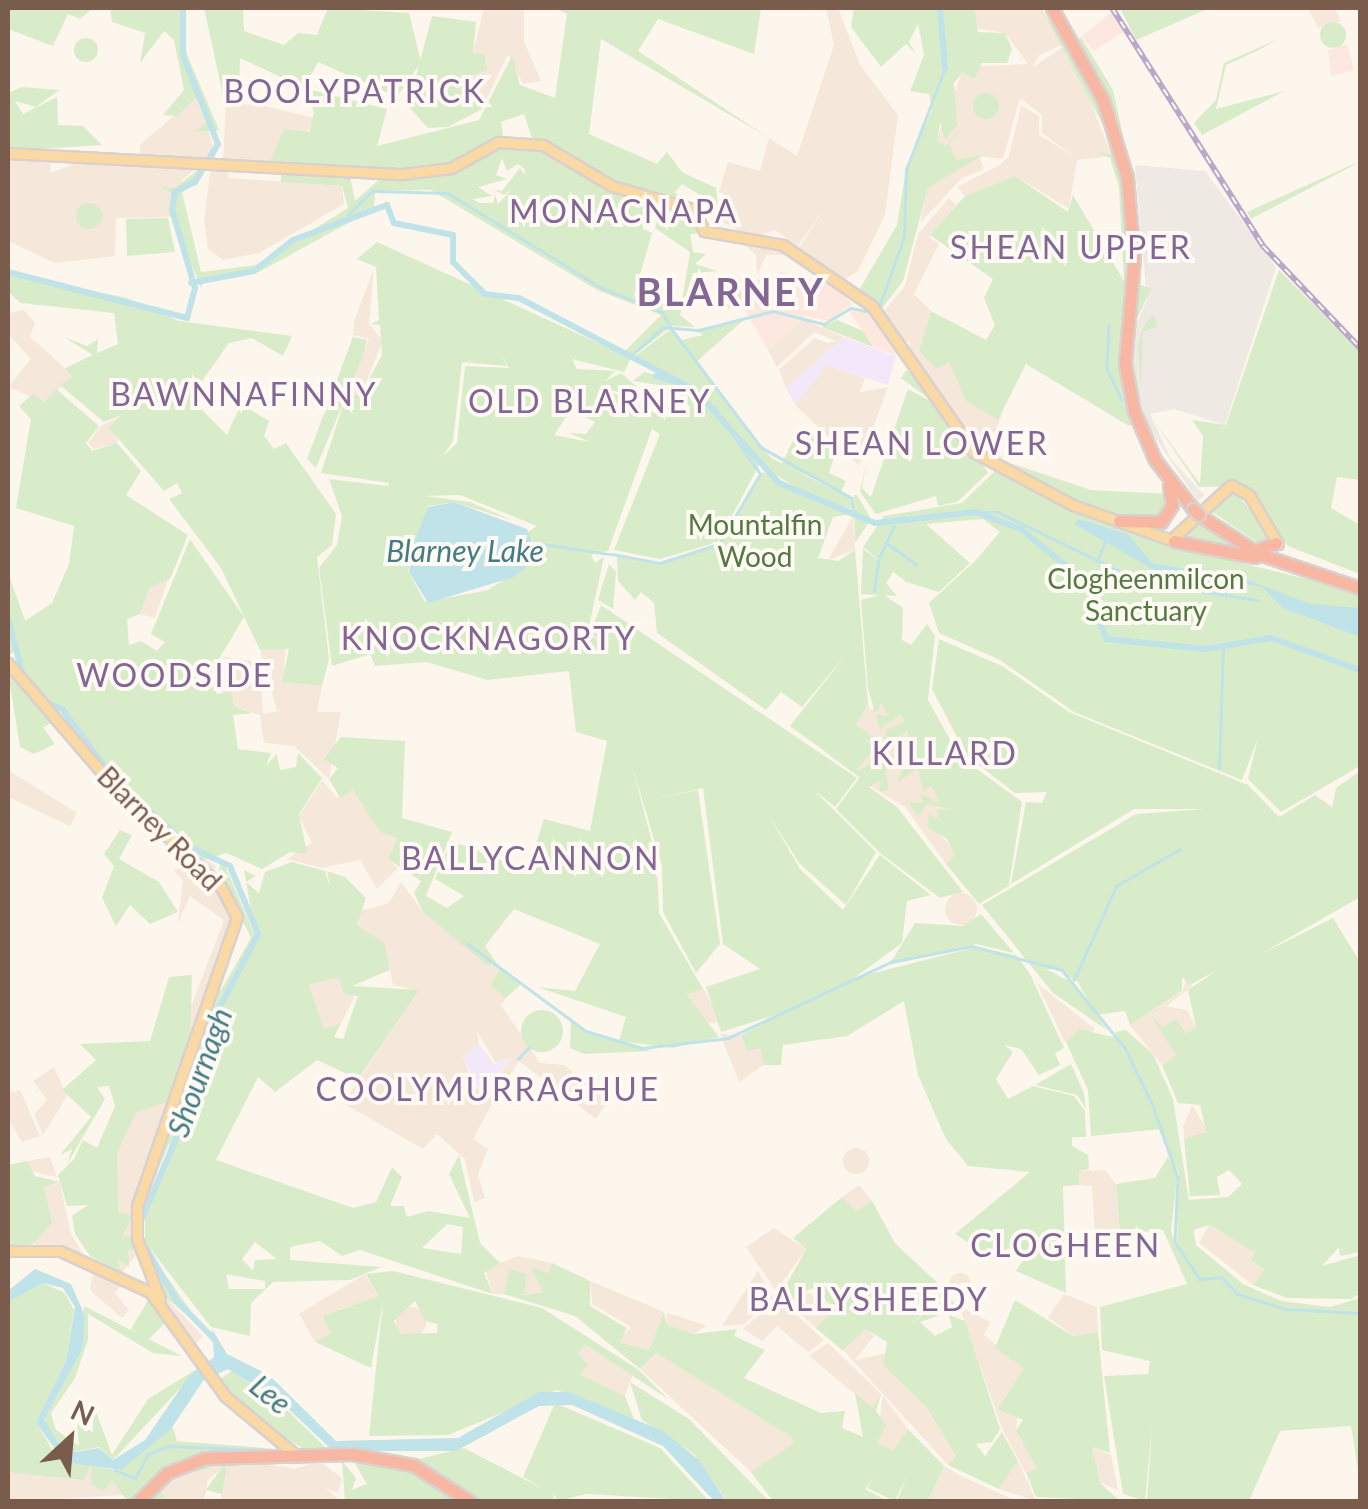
<!DOCTYPE html>
<html>
<head>
<meta charset="utf-8">
<style>
  body { margin:0 }
  #map { position:relative; width:1368px; height:1509px; overflow:hidden; background:#fdf6ec; font-family:Lato,sans-serif }
  div>[style] { position:absolute }
  [style*='--x'] { left:calc(var(--x)*1px); top:calc(var(--y)*1px); width:calc(var(--w)*1px); rotate:calc(var(--a)*1deg) }
  .residential>* { inset:0; background:#f5e8da }
  .round { border-radius:50% }
  .commercial>* { inset:0; background:#fde8e0 }
  .industrial>* { inset:0; background:#efe9e4 }
  .education>* { inset:0; background:#f3e8fa }
  .green>* { inset:0; background:#d8ecc9 }
  .water>* { inset:0; background:#bfe3e8 }
  .stream>* { height:2.5px; margin:-1.25px; padding:0 1.25px; transform-origin:1.25px; border-radius:1.25px; background:#bfe3e8 }
  .river>* { height:6px; margin:-3px; padding:0 3px; transform-origin:3px; border-radius:3px; background:#bfe3e8 }
  .roads { filter:drop-shadow(2px 0 #dad1cd) drop-shadow(-2px 0 #dad1cd) drop-shadow(0 2px #dad1cd) drop-shadow(0 -2px #dad1cd) }
  .major>* { height:9px; margin:-4.5px; padding:0 4.5px; transform-origin:4.5px; border-radius:4.5px; background:#fbd9a5 }
  .highway>* { height:11px; margin:-5.5px; padding:0 5.5px; transform-origin:5.5px; border-radius:5.5px; background:#f7b7a3 }
  .rail>* { height:6px; margin-top:-3px; transform-origin:0; background:repeating-linear-gradient(90deg,#fffaf3 0 8px,#b9a8c9 0 16px); box-sizing:border-box; border-block:2px solid #b9a8c9 }
  .bridges { filter:drop-shadow(2px 0 #dad1cd) drop-shadow(-2px 0 #dad1cd) drop-shadow(0 2px #dad1cd) drop-shadow(0 -2px #dad1cd) }
  .highway-bridge>* { height:11px; margin:-5.5px; padding:0 5.5px; transform-origin:5.5px; border-radius:5.5px; background:#f7b7a3 }
  span { translate:-50% -50%; white-space:nowrap; text-align:center; line-height:1.15; -webkit-text-stroke:8px #fffaf3; paint-order:stroke }
  .park-label { font-size:28px; color:#537a41 }
  .street-label { font-size:28px; color:#7a5c4d }
  .water-label { font-size:30px; color:#437c86; font-style:italic }
  .quarter-label { font-size:32px; color:#846695; letter-spacing:2.5px }
  .district-label { font-size:38px; color:#846695; font-weight:700; letter-spacing:2.5px }
  .frame { position:absolute; inset:0; border:10px solid #7a5c4d; pointer-events:none }
  .north { position:absolute; left:20px; top:1389px; width:100px; height:100px; -webkit-text-stroke:8px #fffaf3; paint-order:stroke; rotate:26deg; font-size:28px; font-weight:700; line-height:40px; text-align:center; color:#7a5c4d }
  .north::after { content:''; display:block; margin:auto; width:35px; height:45px; background:#7a5c4d; clip-path:polygon(50% 0,100% 100%,50% 72%,0 100%) }
</style>
</head>
<body>
<div id="map">
  <div class="residential">
    <div style="clip-path:polygon(484px 8px,524px 8px,524px 42px,541px 81px,523px 84px,508px 54px,482px 109px,471px 74px,488px 70px,484px 54px,473px 53px)"></div>
    <div style="clip-path:polygon(826px 8px,838px 8px,860px 65px,898px 115px,885px 215px,858px 271px,841px 282px,795px 254px,824px 209px,798px 246px,775px 230px,753px 238px,713px 217px,729px 197px,719px 192px,728px 162px,760px 171px,769px 138px,797px 156px,834px 45px)"></div>
    <div style="clip-path:polygon(968px 8px,1041px 8px,1064px 44px,1039px 55px,1033px 67px,1063px 47px,1082px 80px,1112px 156px,1077px 160px,1069px 209px,1015px 176px,965px 196px,957px 187px,1000px 165px,1009px 156px,1021px 105px,1039px 116px,1039px 135px,1075px 157px,1042px 133px,1042px 115px,1020px 98px,1003px 159px,979px 156px,984px 169px,961px 179px,920px 223px,928px 188px,954px 159px,935px 144px,964px 67px,1028px 64px,1005px 33px,969px 27px)"></div>
    <div style="clip-path:polygon(1308px 8px,1334px 8px,1341px 21px,1318px 28px)"></div>
    <div style="clip-path:polygon(199px 94px,217px 161px,140px 158px,140px 145px)"></div>
    <div style="clip-path:polygon(226px 103px,265px 106px,314px 118px,305px 137px,269px 164px,223px 161px)"></div>
    <div style="clip-path:polygon(8px 154px,51px 154px,50px 173px,88px 159px,199px 166px,182px 180px,172px 217px,116px 218px,115px 256px,55px 263px,8px 241px)"></div>
    <div style="clip-path:polygon(211px 167px,228px 167px,229px 178px,342px 186px,344px 204px,259px 253px,223px 260px,208px 249px,204px 220px)"></div>
    <div style="clip-path:polygon(949px 198px,956px 205px,929px 237px,939px 244px,914px 294px,931px 311px,919px 351px,948px 361px,973px 399px,1002px 415px,993px 435px,1005px 467px,957px 429px,943px 395px,907px 365px,910px 341px,896px 343px,881px 315px,905px 286px,918px 234px)"></div>
    <div style="clip-path:polygon(737px 238px,782px 247px,791px 256px,767px 254px,757px 275px,756px 255px)"></div>
    <div style="clip-path:polygon(374px 268px,369px 324px,383px 341px,360px 397px,347px 393px,369px 339px,353px 335px,354px 321px)"></div>
    <div style="clip-path:polygon(24px 310px,35px 323px,30px 337px,74px 376px,44px 402px,8px 387px,31px 359px,8px 334px,8px 313px)"></div>
    <div style="clip-path:polygon(802px 319px,844px 337px,786px 388px,779px 370px,815px 338px,828px 343px,836px 341px,814px 332px,777px 367px,768px 350px)"></div>
    <div style="clip-path:polygon(826px 365px,865px 378px,860px 392px,888px 387px,859px 466px,795px 405px)"></div>
    <div style="clip-path:polygon(122px 415px,117px 443px,94px 449px,88px 443px,101px 426px)"></div>
    <div style="clip-path:polygon(853px 516px,855px 550px,828px 560px)"></div>
    <div style="clip-path:polygon(168px 579px,155px 618px,140px 614px,150px 587px)"></div>
    <div style="clip-path:polygon(286px 644px,283px 682px,322px 686px,317px 712px,341px 712px,329px 779px,294px 746px,264px 743px,260px 715px,233px 707px,211px 678px,224px 657px,260px 662px,263px 714px,277px 711px,260px 650px)"></div>
    <div style="clip-path:polygon(898px 698px,910px 743px,956px 808px,930px 825px,958px 853px,946px 864px,905px 807px,870px 786px,879px 777px,860px 778px,830px 756px,868px 702px,870px 710px)"></div>
    <div style="clip-path:polygon(8px 770px,77px 813px,70px 826px,8px 797px)"></div>
    <div style="clip-path:polygon(322px 780px,337px 798px,352px 789px,397px 838px,388px 859px,398px 868px,377px 889px,360px 860px,322px 868px,287px 859px,312px 843px,299px 816px)"></div>
    <div style="clip-path:polygon(200px 855px,216px 866px,211px 878px,234px 913px,215px 987px,224px 992px,214px 1013px,203px 1011px,195px 1037px,186px 1020px,224px 920px,190px 896px,178px 923px,183px 881px,174px 871px)"></div>
    <div style="clip-path:polygon(401px 882px,423px 912px,501px 966px,490px 985px,507px 997px,501px 1005px,540px 1063px,564px 1065px,608px 1101px,596px 1119px,519px 1061px,506px 1081px,494px 1080px,512px 1058px,496px 1063px,477px 1031px,479px 1044px,463px 1057px,475px 1086px,481px 1092px,488px 1084px,496px 1097px,473px 1139px,488px 1149px,478px 1175px,485px 1198px,474px 1202px,465px 1159px,437px 1134px,423px 1149px,343px 1103px,418px 991px,393px 985px,385px 943px,357px 925px,361px 911px,389px 903px)"></div>
    <div class="round" style="left:945px;top:893px;width:32px;height:32px"></div>
    <div style="clip-path:polygon(1188px 974px,1192px 987px,1166px 1006px,1187px 1010px,1196px 1027px,1186px 1033px,1176px 1019px,1162px 1027px,1176px 1055px,1162px 1065px,1130px 1025px,1182px 992px)"></div>
    <div style="clip-path:polygon(340px 976px,354px 998px,341px 1023px,324px 1030px,309px 985px)"></div>
    <div style="clip-path:polygon(1037px 983px,1095px 1029px,1086px 1038px,1079px 1029px,1065px 1043px)"></div>
    <div style="clip-path:polygon(704px 989px,717px 1016px,716px 1023px,703px 1022px,685px 993px)"></div>
    <div style="clip-path:polygon(720px 1034px,741px 1035px,747px 1051px,760px 1047px,765px 1064px,739px 1082px)"></div>
    <div style="clip-path:polygon(54px 1067px,67px 1096px,43px 1135px,34px 1114px,47px 1100px,33px 1081px)"></div>
    <div style="clip-path:polygon(20px 1090px,40px 1136px,22px 1142px,8px 1119px,8px 1093px)"></div>
    <div style="clip-path:polygon(164px 1098px,174px 1099px,134px 1206px,139px 1251px,122px 1273px,113px 1268px,122px 1249px,116px 1154px,136px 1113px)"></div>
    <div style="clip-path:polygon(1192px 1105px,1208px 1132px,1184px 1139px,1183px 1127px)"></div>
    <div class="round" style="left:843px;top:1148px;width:26px;height:26px"></div>
    <div style="clip-path:polygon(50px 1157px,57px 1177px,29px 1171px,27px 1161px)"></div>
    <div style="clip-path:polygon(1105px 1170px,1116px 1184px,1120px 1234px,1095px 1236px,1092px 1186px,1079px 1185px,1079px 1171px)"></div>
    <div style="clip-path:polygon(60px 1183px,71px 1234px,85px 1257px,33px 1244px,49px 1224px,44px 1187px)"></div>
    <div style="clip-path:polygon(859px 1185px,872px 1201px,856px 1211px,842px 1197px)"></div>
    <div style="clip-path:polygon(1209px 1225px,1256px 1253px,1264px 1268px,1253px 1285px,1199px 1243px)"></div>
    <div style="clip-path:polygon(774px 1228px,806px 1249px,776px 1291px,746px 1247px)"></div>
    <div style="clip-path:polygon(518px 1256px,552px 1263px,549px 1273px,533px 1269px,543px 1292px,523px 1295px,527px 1275px,509px 1270px,504px 1294px,493px 1294px,485px 1269px)"></div>
    <div style="clip-path:polygon(94px 1270px,126px 1279px,115px 1293px,129px 1310px,122px 1318px,90px 1290px)"></div>
    <div style="clip-path:polygon(758px 1271px,774px 1298px,744px 1324px,722px 1326px)"></div>
    <div class="round" style="left:949px;top:1273px;width:22px;height:22px"></div>
    <div style="clip-path:polygon(365px 1274px,378px 1297px,340px 1309px,331px 1333px,315px 1342px,299px 1314px)"></div>
    <div style="clip-path:polygon(590px 1281px,664px 1312px,649px 1350px,618px 1341px,631px 1327px,592px 1304px)"></div>
    <div style="clip-path:polygon(800px 1288px,835px 1308px,816px 1328px,787px 1302px)"></div>
    <div style="clip-path:polygon(1064px 1294px,1097px 1307px,1098px 1332px,1073px 1336px,1048px 1317px)"></div>
    <div style="clip-path:polygon(164px 1296px,203px 1336px,191px 1349px,179px 1332px)"></div>
    <div style="clip-path:polygon(779px 1298px,805px 1323px,824px 1340px,808px 1352px,777px 1326px,762px 1341px,743px 1329px)"></div>
    <div style="clip-path:polygon(959px 1306px,990px 1322px,984px 1335px,1024px 1368px,1016px 1430px,1037px 1469px,1025px 1472px,1002px 1428px)"></div>
    <div class="round" style="left:396px;top:1307px;width:30px;height:30px"></div>
    <div style="clip-path:polygon(667px 1313px,681px 1317px,707px 1326px,693px 1334px,665px 1324px)"></div>
    <div style="clip-path:polygon(865px 1328px,874px 1336px,855px 1360px,892px 1352px,884px 1366px,929px 1410px,956px 1456px,948px 1465px,844px 1351px)"></div>
    <div style="clip-path:polygon(828px 1343px,881px 1394px,873px 1409px,809px 1356px)"></div>
    <div style="clip-path:polygon(586px 1345px,633px 1374px,625px 1396px,580px 1374px,576px 1355px)"></div>
    <div style="clip-path:polygon(656px 1353px,790px 1436px,794px 1443px,751px 1472px,640px 1369px)"></div>
    <div style="clip-path:polygon(883px 1396px,908px 1429px,893px 1450px,876px 1443px)"></div>
    <div style="clip-path:polygon(1092px 1447px,1111px 1455px,1118px 1490px,1101px 1483px)"></div>
    <div style="clip-path:polygon(249px 1460px,295px 1469px,319px 1461px,342px 1478px,338px 1493px,325px 1488px,341px 1501px,221px 1501px,225px 1465px,208px 1480px,204px 1501px,154px 1502px,171px 1478px,190px 1471px)"></div>
    <div style="clip-path:polygon(1018px 1461px,1030px 1487px,1036px 1501px,999px 1489px)"></div>
    <div style="clip-path:polygon(84px 1463px,140px 1494px,8px 1502px,8px 1472px,82px 1477px)"></div>
    <div style="clip-path:polygon(944px 1466px,961px 1476px,1017px 1501px,928px 1502px)"></div>
  </div>
  <div class="commercial">
    <div style="clip-path:polygon(1112px 12px,1125px 31px,1094px 51px,1081px 37px)"></div>
    <div style="clip-path:polygon(1347px 44px,1354px 70px,1331px 76px,1328px 50px)"></div>
    <div style="clip-path:polygon(781px 272px,838px 286px,852px 304px,829px 321px,805px 316px,768px 350px,744px 308px,751px 282px)"></div>
    <div style="clip-path:polygon(849px 311px,875px 313px,896px 355px,873px 347px)"></div>
  </div>
  <div class="industrial">
    <div style="clip-path:polygon(1135px 165px,1205px 171px,1276px 267px,1225px 425px,1174px 409px,1150px 414px,1171px 459px,1204px 495px,1198px 501px,1148px 427px,1133px 374px,1131px 337px,1147px 300px)"></div>
  </div>
  <div class="education">
    <div style="clip-path:polygon(844px 337px,896px 356px,888px 385px,826px 365px,795px 405px,786px 388px)"></div>
    <div style="clip-path:polygon(479px 1044px,494px 1064px,512px 1058px,481px 1093px,463px 1057px)"></div>
  </div>
  <div class="green">
    <div style="clip-path:polygon(8px 8px,93px 8px,80px 19px,68px 14px,53px 46px,8px 29px)"></div>
    <div style="clip-path:polygon(110px 8px,186px 8px,186px 52px,219px 130px,195px 132px,208px 121px,199px 94px,177px 116px,163px 115px,184px 90px,174px 40px,164px 31px,140px 63px,145px 33px,112px 22px)"></div>
    <div style="clip-path:polygon(evenodd,204px 8px,243px 8px,244px 31px,284px 45px,298px 33px,317px 35px,328px 8px,409px 13px,421px 62px,397px 97px,318px 62px,304px 88px,387px 109px,377px 146px,479px 120px,512px 56px,520px 85px,555px 98px,567px 14px,555px 8px,761px 9px,754px 54px,658px 19px,638px 51px,769px 138px,601px 39px,589px 134px,657px 164px,667px 152px,682px 172px,716px 188px,718px 206px,682px 184px,675px 192px,687px 204px,621px 188px,559px 150px,533px 142px,524px 114px,501px 122px,504px 144px,549px 149px,607px 185px,645px 197px,643px 229px,652px 233px,634px 296px,681px 308px,690px 252px,655px 228px,663px 199px,690px 210px,701px 233px,690px 234px,693px 252px,706px 254px,695px 264px,717px 271px,693px 273px,680px 315px,695px 327px,672px 326px,633px 356px,623px 353px,661px 315px,597px 290px,431px 190px,375px 191px,374px 209px,259px 272px,204px 279px,201px 288px,172px 217px,173px 194px,161px 187px,175px 188px,205px 164px,274px 169px,209px 167px,182px 192px,201px 272px,256px 265px,348px 208px,342px 186px,281px 182px,281px 169px,349px 172px,355px 201px,384px 175px,269px 164px,284px 129px,309px 132px,314px 112px,304px 88px,240px 58px,239px 100px,224px 100px,204px 8px,502px 158px,507px 171px,518px 164px,525px 170px,525px 175px,520px 168px,502px 191px,493px 189px,504px 195px,513px 188px,498px 204px,495px 195px,493px 203px,479px 203px,473px 199px,492px 196px,478px 187px,507px 179px,496px 175px,502px 158px)"></div>
    <div style="clip-path:polygon(854px 8px,974px 8px,978px 32px,1005px 33px,1012px 49px,1007px 63px,982px 63px,974px 79px,963px 72px,954px 83px,957px 126px,945px 139px,940px 123px,937px 141px,946px 146px,956px 134px,957px 134px,949px 144px,957px 160px,985px 154px,928px 188px,903px 281px,880px 311px,859px 290px,897px 225px,906px 169px,932px 110px,929px 94px,910px 91px,924px 55px,918px 24px,909px 42px,915px 53px,906px 44px,881px 67px,851px 27px)"></div>
    <div style="clip-path:polygon(1041px 8px,1091px 83px,1118px 152px,1131px 237px,1124px 329px,1136px 423px,1129px 426px,1026px 364px,998px 420px,966px 401px,949px 362px,936px 369px,919px 351px,931px 311px,986px 340px,995px 325px,984px 298px,993px 279px,930px 235px,965px 196px,1015px 176px,1068px 212px,1073px 195px,1124px 281px,1119px 187px,1110px 158px,1097px 152px,1111px 154px,1103px 125px)"></div>
    <div style="clip-path:polygon(1120px 8px,1210px 8px,1136px 40px)"></div>
    <div style="clip-path:polygon(432px 16px,476px 22px,473px 53px,484px 54px,488px 70px,472px 75px,482px 109px,448px 127px,428px 128px,408px 106px)"></div>
    <div class="round" style="left:1320px;top:22px;width:26px;height:26px"></div>
    <div style="clip-path:polygon(1081px 37px,1113px 90px,1131px 173px,1107px 96px,1077px 41px)"></div>
    <div class="round" style="left:74px;top:38px;width:24px;height:24px"></div>
    <div style="clip-path:polygon(1278px 39px,1259px 50px,1226px 65px,1216px 109px,1284px 91px,1202px 135px,1194px 123px,1216px 100px,1224px 63px)"></div>
    <div style="clip-path:polygon(22px 87px,59px 90px,36px 107px,15px 101px,23px 114px,57px 97px,58px 125px,83px 126px,102px 145px,8px 151px,8px 93px)"></div>
    <div class="round" style="left:973px;top:93px;width:26px;height:26px"></div>
    <div style="clip-path:polygon(1360px 162px,1251px 219px,1247px 212px,1347px 167px)"></div>
    <div class="round" style="left:76px;top:203px;width:26px;height:26px"></div>
    <div style="clip-path:polygon(168px 218px,175px 252px,127px 256px,126px 219px)"></div>
    <div style="clip-path:polygon(1142px 223px,1141px 285px,1151px 289px,1134px 325px)"></div>
    <div style="clip-path:polygon(evenodd,377px 242px,631px 358px,624px 372px,572px 359px,577px 369px,615px 371px,605px 381px,621px 373px,637px 387px,636px 395px,625px 394px,626px 383px,623px 393px,605px 389px,659px 415px,665px 399px,655px 392px,665px 386px,633px 381px,644px 372px,676px 380px,635px 356px,671px 329px,771px 458px,850px 498px,851px 509px,812px 497px,759px 465px,718px 542px,660px 559px,614px 550px,660px 434px,652px 429px,608px 551px,591px 555px,595px 563px,604px 557px,588px 631px,598px 642px,591px 631px,601px 605px,857px 778px,835px 807px,814px 790px,876px 852px,846px 905px,800px 864px,768px 814px,800px 869px,843px 910px,880px 855px,931px 895px,907px 901px,902px 943px,854px 978px,976px 947px,1016px 955px,1030px 974px,1064px 1048px,1055px 1053px,1060px 1065px,1039px 1075px,1021px 1049px,1004px 1045px,1013px 1052px,996px 1079px,1008px 1099px,1033px 1086px,1074px 1096px,1085px 1111px,1086px 1137px,1072px 1137px,1072px 1146px,1088px 1155px,1089px 1169px,1079px 1171px,1079px 1185px,1063px 1186px,1066px 1293px,1016px 1271px,1024px 1259px,1008px 1248px,997px 1261px,955px 1234px,1030px 1172px,968px 1166px,946px 1139px,918px 1075px,904px 1001px,847px 1036px,783px 1045px,781px 1065px,764px 1065px,760px 1048px,747px 1051px,741px 1035px,788px 1011px,721px 1032px,706px 987px,760px 969px,723px 944px,703px 788px,644px 802px,698px 790px,720px 944px,696px 973px,663px 912px,662px 866px,633px 769px,657px 862px,659px 913px,703px 989px,686px 994px,719px 1037px,673px 1048px,619px 1041px,626px 1017px,537px 987px,575px 991px,600px 944px,514px 909px,485px 946px,496px 962px,488px 966px,423px 912px,414px 893px,421px 881px,388px 859px,397px 838px,381px 833px,353px 790px,340px 798px,329px 779px,338px 768px,324px 759px,341px 737px,405px 741px,402px 818px,452px 832px,426px 896px,447px 908px,464px 896px,435px 879px,451px 841px,528px 870px,544px 819px,590px 831px,607px 741px,576px 732px,569px 671px,487px 680px,427px 662px,375px 666px,370px 654px,332px 666px,319px 568px,337px 545px,342px 516px,329px 479px,388px 486px,389px 483px,321px 473px,347px 393px,360px 396px,382px 355px,380px 325px,371px 324px,379px 320px,376px 267px,357px 259px,377px 242px,500px 351px,509px 368px,465px 366px,457px 443px,443px 456px,453px 441px,462px 362px,507px 366px,500px 351px,377px 242px,571px 410px,595px 422px,586px 434px,569px 433px,590px 442px,554px 435px,571px 410px,377px 242px,460px 495px,537px 526px,528px 532px,541px 555px,488px 590px,425px 602px,408px 571px,428px 506px,454px 502px,514px 521px,470px 502px,425px 496px,460px 495px)"></div>
    <div style="clip-path:polygon(1279px 270px,1360px 351px,1360px 480px,1337px 477px,1331px 508px,1360px 525px,1360px 574px,1288px 546px,1242px 486px,1199px 487px,1152px 418px,1200px 484px,1203px 436px,1192px 420px,1226px 425px)"></div>
    <div style="clip-path:polygon(8px 274px,127px 298px,179px 321px,292px 336px,283px 356px,252px 338px,229px 343px,190px 398px,227px 435px,241px 404px,269px 421px,264px 436px,274px 449px,286px 443px,336px 514px,332px 545px,317px 557px,329px 659px,322px 686px,282px 682px,289px 649px,260px 650px,221px 568px,169px 499px,182px 493px,177px 483px,164px 491px,109px 428px,121px 415px,104px 422px,60px 385px,73px 377px,65px 368px,93px 355px,64px 337px,87px 346px,98px 339px,97px 353px,118px 344px,114px 313px,21px 303px,8px 292px)"></div>
    <div class="round" style="left:714px;top:276px;width:32px;height:32px"></div>
    <div style="clip-path:polygon(1154px 315px,1161px 338px,1157px 327px,1143px 332px,1141px 390px,1138px 345px,1141px 333px,1147px 321px)"></div>
    <div style="clip-path:polygon(745px 319px,696px 362px,681px 340px,704px 335px,693px 330px)"></div>
    <div style="clip-path:polygon(837px 320px,863px 331px,873px 347px,822px 327px)"></div>
    <div style="clip-path:polygon(353px 337px,367px 340px,363px 356px,316px 468px,307px 459px)"></div>
    <div style="clip-path:polygon(906px 370px,938px 394px,988px 473px,957px 502px,938px 506px,936px 496px,876px 514px,860px 492px,866px 464px,862px 488px,871px 497px,908px 389px,936px 404px,901px 378px,888px 400px)"></div>
    <div style="clip-path:polygon(56px 389px,99px 426px,86px 443px,92px 451px,117px 443px,141px 471px,126px 495px,188px 535px,170px 579px,150px 587px,140px 614px,127px 619px,129px 645px,141px 641px,157px 651px,165px 642px,151px 634px,190px 539px,244px 617px,210px 674px,217px 694px,231px 692px,234px 707px,252px 713px,233px 715px,238px 749px,271px 753px,266px 766px,277px 754px,280px 770px,296px 767px,298px 753px,322px 778px,299px 814px,307px 854px,290px 852px,262px 869px,226px 853px,195px 863px,99px 766px,63px 709px,31px 690px,15px 651px,8px 656px,8px 572px,25px 621px,52px 603px,69px 564px,74px 526px,16px 508px,31px 419px,19px 406px,33px 394px,44px 402px)"></div>
    <div style="clip-path:polygon(811px 430px,835px 454px,829px 473px,846px 481px,841px 491px,782px 464px,794px 438px)"></div>
    <div style="clip-path:polygon(1004px 461px,1091px 490px,1169px 494px,1170px 504px,1159px 520px,1118px 516px,1070px 502px)"></div>
    <div style="clip-path:polygon(998px 468px,1171px 546px,1360px 592px,1360px 766px,1281px 812px,1248px 779px,1258px 738px,1242px 780px,1074px 712px,1000px 660px,939px 633px,929px 603px,975px 561px,1000px 532px,983px 519px,926px 524px,970px 563px,939px 592px,906px 582px,863px 547px,884px 516px,962px 503px)"></div>
    <div style="clip-path:polygon(763px 472px,852px 514px,833px 517px,818px 558px,838px 561px,855px 550px,868px 704px,856px 725px,881px 742px,864px 739px,875px 748px,856px 771px,885px 757px,888px 790px,880px 792px,879px 781px,869px 787px,897px 807px,963px 892px,940px 898px,880px 853px,836px 809px,860px 777px,790px 726px,845px 656px,802px 707px,781px 692px,766px 710px,657px 633px,654px 603px,641px 592px,635px 600px,618px 581px,617px 557px,660px 564px,720px 546px)"></div>
    <div style="clip-path:polygon(1232px 487px,1272px 539px,1264px 547px,1205px 507px)"></div>
    <div style="clip-path:polygon(857px 495px,871px 519px,855px 543px,854px 495px)"></div>
    <div style="clip-path:polygon(1196px 517px,1240px 547px,1240px 550px,1185px 537px)"></div>
    <div style="clip-path:polygon(863px 549px,894px 571px,886px 583px,897px 596px,861px 594px)"></div>
    <div style="clip-path:polygon(609px 564px,616px 572px,613px 609px,598px 600px)"></div>
    <div style="clip-path:polygon(883px 594px,903px 608px,902px 640px,911px 645px,927px 624px,935px 636px,928px 700px,959px 756px,1022px 802px,1009px 886px,979px 904px,946px 864px,955px 855px,947px 839px,927px 827px,929px 814px,938px 819px,937px 810px,951px 809px,926px 804px,918px 816px,908px 802px,923px 803px,921px 794px,941px 804px,931px 786px,923px 790px,918px 768px,897px 783px,905px 761px,888px 755px,912px 756px,907px 730px,896px 740px,884px 743px,886px 730px,904px 722px,901px 714px,880px 729px,876px 714px,888px 716px,882px 704px,875px 712px,868px 689px,861px 600px)"></div>
    <div style="clip-path:polygon(939px 639px,1002px 666px,1069px 712px,1248px 785px,1279px 817px,1315px 795px,1332px 807px,1336px 788px,1360px 771px,1360px 897px,1261px 954px,1333px 918px,1360px 962px,1360px 1252px,1340px 1256px,1339px 1247px,1322px 1266px,1360px 1255px,1360px 1293px,1352px 1299px,1287px 1298px,1253px 1285px,1264px 1269px,1251px 1261px,1255px 1253px,1210px 1225px,1193px 1230px,1188px 1200px,1228px 1197px,1242px 1184px,1229px 1170px,1217px 1177px,1220px 1195px,1190px 1196px,1184px 1139px,1206px 1132px,1200px 1105px,1178px 1103px,1162px 1065px,1176px 1055px,1151px 1015px,1162px 1027px,1176px 1019px,1186px 1033px,1196px 1027px,1188px 990px,1217px 970px,1190px 985px,1182px 977px,1182px 991px,1130px 1025px,1125px 1011px,1096px 1015px,1075px 977px,1073px 980px,1061px 969px,1046px 969px,1073px 983px,1107px 1030px,1053px 993px,982px 905px,1136px 814px,1205px 809px,1134px 809px,1011px 884px,1026px 802px,1042px 803px,1047px 792px,1015px 793px,967px 756px,932px 689px)"></div>
    <div style="clip-path:polygon(8px 672px,55px 721px,43px 727px,55px 744px,34px 754px,20px 747px)"></div>
    <div style="clip-path:polygon(120px 830px,132px 835px,119px 859px,159px 882px,178px 912px,150px 924px,130px 905px,116px 926px,102px 898px,114px 866px,104px 854px)"></div>
    <div style="clip-path:polygon(evenodd,223px 861px,256px 938px,244px 870px,256px 876px,246px 882px,259px 893px,265px 872px,292px 862px,325px 871px,330px 887px,327px 871px,345px 877px,366px 898px,357px 925px,385px 943px,390px 970px,352px 986px,419px 990px,358px 1079px,317px 1060px,275px 1092px,258px 1077px,216px 1160px,353px 1208px,376px 1202px,392px 1167px,402px 1177px,390px 1206px,404px 1206px,407px 1217px,428px 1211px,470px 1218px,449px 1174px,459px 1155px,480px 1243px,500px 1263px,484px 1273px,493px 1294px,360px 1250px,342px 1256px,320px 1241px,290px 1247px,290px 1260px,381px 1267px,350px 1280px,273px 1282px,251px 1303px,250px 1336px,211px 1327px,145px 1242px,145px 1211px,164px 1173px,170px 1141px,140px 1216px,140px 1238px,204px 1330px,164px 1296px,140px 1243px,137px 1214px,205px 1018px,251px 938px,218px 871px,223px 861px,339px 977px,344px 994px,358px 996px,343px 1039px,334px 1037px,341px 1023px,324px 1029px,309px 985px,339px 977px,223px 861px,447px 1224px,463px 1227px,461px 1254px,422px 1248px,447px 1224px,223px 861px,255px 1242px,277px 1259px,255px 1260px,253px 1271px,242px 1259px,255px 1242px,223px 861px,226px 1274px,265px 1281px,265px 1289px,229px 1289px,226px 1274px)"></div>
    <div style="clip-path:polygon(981px 914px,1014px 953px,976px 944px,891px 962px,915px 923px,963px 926px)"></div>
    <div style="clip-path:polygon(501px 967px,520px 985px,506px 998px,490px 985px)"></div>
    <div style="clip-path:polygon(192px 975px,190px 1051px,174px 1099px,136px 1113px,117px 1153px,119px 1212px,133px 1216px,122px 1237px,133px 1235px,137px 1248px,128px 1251px,129px 1267px,117px 1258px,122px 1273px,90px 1256px,75px 1234px,72px 1216px,88px 1205px,67px 1206px,58px 1175px,74px 1159px,83px 1140px,97px 1148px,115px 1106px,109px 1086px,97px 1087px,105px 1099px,67px 1164px,72px 1149px,60px 1155px,91px 1117px,62px 1090px,96px 1060px,80px 1044px,150px 1041px,169px 977px)"></div>
    <div class="round" style="left:521px;top:1010px;width:42px;height:42px"></div>
    <div style="clip-path:polygon(571px 1021px,586px 1033px,651px 1051px,584px 1054px,570px 1048px)"></div>
    <div style="clip-path:polygon(1079px 1029px,1117px 1038px,1162px 1129px,1091px 1136px,1088px 1090px,1066px 1042px)"></div>
    <div style="clip-path:polygon(1126px 1030px,1153px 1054px,1173px 1099px,1196px 1245px,1243px 1284px,1281px 1301px,1330px 1307px,1360px 1298px,1360px 1482px,1351px 1426px,1280px 1431px,1249px 1501px,1147px 1501px,1152px 1425px,1145px 1501px,1123px 1494px,1104px 1376px,1148px 1374px,1150px 1361px,1102px 1350px,1100px 1307px,1187px 1284px,1163px 1230px,1120px 1234px,1116px 1184px,1155px 1178px,1168px 1157px,1177px 1177px,1171px 1231px,1175px 1245px,1201px 1279px,1177px 1243px,1179px 1174px,1115px 1032px)"></div>
    <div style="clip-path:polygon(1071px 1064px,1084px 1093px,1086px 1109px,1077px 1095px,1035px 1085px)"></div>
    <div style="clip-path:polygon(27px 1161px,35px 1176px,60px 1182px,44px 1187px,52px 1223px,33px 1244px,8px 1249px,8px 1165px)"></div>
    <div style="clip-path:polygon(842px 1197px,856px 1211px,872px 1201px,895px 1243px,947px 1292px,909px 1326px,949px 1294px,957px 1309px,920px 1322px,935px 1336px,952px 1327px,949px 1315px,965px 1321px,1000px 1429px,992px 1442px,976px 1444px,985px 1456px,1002px 1432px,1018px 1461px,999px 1489px,948px 1465px,956px 1456px,928px 1409px,883px 1365px,887px 1342px,865px 1329px,843px 1351px,816px 1328px,834px 1308px,812px 1288px,788px 1301px,781px 1295px,806px 1249px,793px 1238px)"></div>
    <div style="clip-path:polygon(552px 1263px,590px 1281px,590px 1306px,627px 1328px,620px 1342px,649px 1350px,664px 1312px,666px 1324px,693px 1334px,737px 1329px,734px 1336px,765px 1350px,744px 1378px,821px 1413px,845px 1411px,842px 1428px,863px 1437px,855px 1393px,873px 1408px,881px 1394px,876px 1411px,886px 1425px,877px 1443px,893px 1450px,908px 1429px,944px 1466px,928px 1501px,897px 1501px,907px 1475px,895px 1501px,867px 1488px,873px 1478px,865px 1489px,887px 1501px,773px 1501px,751px 1472px,794px 1443px,790px 1436px,656px 1353px,640px 1369px,575px 1316px,504px 1294px,509px 1269px,527px 1274px,524px 1295px,543px 1292px,531px 1267px,549px 1273px)"></div>
    <div style="clip-path:polygon(evenodd,393px 1271px,542px 1308px,639px 1370px,668px 1399px,586px 1345px,577px 1354px,588px 1364px,580px 1374px,625px 1396px,634px 1419px,557px 1390px,448px 1435px,369px 1436px,383px 1301px,371px 1368px,315px 1342px,331px 1333px,323px 1316px,378px 1296px,366px 1274px,393px 1271px,415px 1301px,425px 1321px,437px 1324px,437px 1333px,401px 1334px,394px 1321px,415px 1301px)"></div>
    <div style="clip-path:polygon(43px 1283px,65px 1293px,74px 1310px,66px 1361px,36px 1422px,58px 1459px,119px 1471px,173px 1427px,177px 1441px,290px 1450px,214px 1454px,127px 1501px,112px 1480px,104px 1491px,92px 1485px,91px 1466px,83px 1480px,8px 1472px,8px 1302px)"></div>
    <div style="clip-path:polygon(150px 1297px,168px 1320px,148px 1340px,131px 1329px)"></div>
    <div style="clip-path:polygon(1015px 1300px,1073px 1336px,1098px 1332px,1110px 1453px,1092px 1447px,1101px 1484px,1120px 1501px,1036px 1497px,1026px 1472px,1037px 1469px,1016px 1430px,1023px 1420px,998px 1409px,1024px 1368px,995px 1348px)"></div>
    <div style="clip-path:polygon(84px 1306px,182px 1356px,153px 1353px,88px 1314px,88px 1340px,75px 1378px,51px 1413px,56px 1430px,79px 1446px,77px 1424px,93px 1432px,93px 1404px,112px 1455px,148px 1399px,200px 1367px,113px 1460px,99px 1447px,64px 1454px,45px 1429px,45px 1417px,82px 1350px)"></div>
    <div style="clip-path:polygon(232px 1371px,282px 1405px,327px 1449px,305px 1450px,247px 1413px,217px 1381px)"></div>
    <div style="clip-path:polygon(630px 1382px,689px 1419px,769px 1501px,727px 1501px,694px 1454px,642px 1420px)"></div>
    <div style="clip-path:polygon(555px 1403px,660px 1448px,709px 1501px,587px 1494px,558px 1501px,553px 1493px,554px 1501px,476px 1501px,411px 1461px,464px 1448px,545px 1490px,523px 1477px)"></div>
    <div style="clip-path:polygon(351px 1457px,410px 1465px,468px 1501px,345px 1501px,342px 1461px,356px 1478px,352px 1490px,367px 1484px)"></div>
    <div style="clip-path:polygon(249px 1460px,227px 1464px,222px 1494px,206px 1490px,224px 1464px,171px 1478px,158px 1490px,166px 1497px,151px 1502px,153px 1488px,193px 1463px)"></div>
  </div>
  <div class="water">
    <div style="clip-path:polygon(454px 502px,527px 529px,539px 556px,514px 577px,428px 603px,409px 572px,412px 548px,428px 507px)"></div>
    <div style="clip-path:polygon(1079px 519px,1128px 534px,1152px 563px,1248px 580px,1310px 604px,1360px 608px,1360px 637px,1283px 608px,1262px 587px,1230px 581px,1199px 591px,1186px 573px,1159px 573px,1074px 524px)"></div>
    <div style="clip-path:polygon(35px 1269px,71px 1284px,85px 1316px,82px 1350px,44px 1419px,64px 1454px,99px 1448px,113px 1460px,145px 1440px,189px 1376px,214px 1357px,212px 1329px,227px 1354px,269px 1375px,336px 1441px,458px 1438px,539px 1392px,569px 1392px,663px 1431px,699px 1460px,726px 1501px,714px 1501px,663px 1446px,572px 1405px,539px 1406px,456px 1451px,333px 1451px,280px 1401px,228px 1369px,203px 1381px,171px 1429px,121px 1470px,64px 1462px,36px 1422px,66px 1361px,75px 1307px,63px 1288px,43px 1283px,8px 1302px,8px 1291px)"></div>
  </div>
  <div class="stream">
    <div style="--x:374;--y:191;--w:74;--a:1.5"></div>
    <div style="--x:448;--y:193;--w:181;--a:31.7"></div>
    <div style="--x:602;--y:288;--w:65;--a:21.8"></div>
    <div style="--x:662;--y:312;--w:15;--a:58"></div>
    <div style="--x:348;--y:215;--w:34;--a:-45"></div>
    <div style="--x:879;--y:307;--w:74;--a:-70.3"></div>
    <div style="--x:904;--y:237;--w:67;--a:-88.3"></div>
    <div style="--x:906;--y:170;--w:109;--a:-69.1"></div>
    <div style="--x:1109;--y:325;--w:43;--a:92.7"></div>
    <div style="--x:1107;--y:368;--w:35;--a:65"></div>
    <div style="--x:671;--y:328;--w:149;--a:52.9"></div>
    <div style="--x:761;--y:447;--w:104;--a:29.3"></div>
    <div style="--x:852;--y:498;--w:12;--a:85"></div>
    <div style="--x:631;--y:356;--w:43;--a:-42.2"></div>
    <div style="--x:663;--y:327;--w:36;--a:5"></div>
    <div style="--x:699;--y:330;--w:76;--a:-14.4"></div>
    <div style="--x:773;--y:311;--w:53;--a:14.3"></div>
    <div style="--x:824;--y:324;--w:31;--a:-31"></div>
    <div style="--x:851;--y:308;--w:21;--a:11"></div>
    <div style="--x:976;--y:512;--w:22;--a:0"></div>
    <div style="--x:998;--y:512;--w:160;--a:25.9"></div>
    <div style="--x:1142;--y:582;--w:117;--a:8.8"></div>
    <div style="--x:537;--y:543;--w:73;--a:8.7"></div>
    <div style="--x:887;--y:543;--w:36;--a:36"></div>
    <div style="--x:612;--y:554;--w:49;--a:10.6"></div>
    <div style="--x:660;--y:563;--w:62;--a:-17.9"></div>
    <div style="--x:719;--y:544;--w:81;--a:-59.6"></div>
    <div style="--x:760;--y:474;--w:79;--a:-124.7"></div>
    <div style="--x:715;--y:409;--w:45;--a:-150.6"></div>
    <div style="--x:879;--y:558;--w:35;--a:-65"></div>
    <div style="--x:1097;--y:562;--w:25;--a:-69"></div>
    <div style="--x:874;--y:591;--w:30;--a:-82"></div>
    <div style="--x:1219;--y:768;--w:119;--a:-88.1"></div>
    <div style="--x:468;--y:944;--w:147;--a:36.4"></div>
    <div style="--x:586;--y:1031;--w:59;--a:16.9"></div>
    <div style="--x:642;--y:1048;--w:87;--a:-6.6"></div>
    <div style="--x:728;--y:1038;--w:180;--a:-25"></div>
    <div style="--x:891;--y:962;--w:83;--a:-11.2"></div>
    <div style="--x:972;--y:946;--w:93;--a:14.9"></div>
    <div style="--x:1062;--y:970;--w:100;--a:51.1"></div>
    <div style="--x:1125;--y:1048;--w:61;--a:63.9"></div>
    <div style="--x:1152;--y:1103;--w:79;--a:70.9"></div>
    <div style="--x:1178;--y:1178;--w:64;--a:92.7"></div>
    <div style="--x:1175;--y:1242;--w:45;--a:56"></div>
    <div style="--x:1200;--y:1279;--w:21;--a:-5"></div>
    <div style="--x:1221;--y:1277;--w:24;--a:45"></div>
    <div style="--x:1238;--y:1294;--w:50;--a:17.4"></div>
    <div style="--x:1286;--y:1309;--w:74;--a:3.1"></div>
    <div style="--x:1074;--y:980;--w:103;--a:-65.9"></div>
    <div style="--x:1116;--y:886;--w:74;--a:-30"></div>
    <div style="--x:518;--y:1059;--w:16;--a:-47"></div>
    <div style="--x:115;--y:1470;--w:22;--a:22"></div>
    <div style="--x:135;--y:1478;--w:27;--a:-62"></div>
    <div style="--x:148;--y:1454;--w:22;--a:-21"></div>
    <div style="--x:169;--y:1446;--w:100;--a:2.3"></div>
  </div>
  <div class="river">
    <div style="--x:940;--y:8;--w:60;--a:85.2"></div>
    <div style="--x:8;--y:272;--w:185;--a:14.4"></div>
    <div style="--x:187;--y:318;--w:31;--a:-75"></div>
    <div style="--x:195;--y:288;--w:81;--a:-106.4"></div>
    <div style="--x:172;--y:210;--w:18;--a:-81"></div>
    <div style="--x:175;--y:192;--w:22;--a:-27"></div>
    <div style="--x:195;--y:182;--w:44;--a:-58.8"></div>
    <div style="--x:218;--y:144;--w:95;--a:-111.7"></div>
    <div style="--x:183;--y:56;--w:48;--a:-90"></div>
    <div style="--x:191;--y:283;--w:64;--a:-10.8"></div>
    <div style="--x:254;--y:271;--w:50;--a:-38.5"></div>
    <div style="--x:293;--y:240;--w:100;--a:-20.4"></div>
    <div style="--x:387;--y:205;--w:19;--a:69"></div>
    <div style="--x:394;--y:223;--w:60;--a:11.5"></div>
    <div style="--x:453;--y:235;--w:27;--a:90"></div>
    <div style="--x:453;--y:262;--w:45;--a:45"></div>
    <div style="--x:485;--y:294;--w:34;--a:7"></div>
    <div style="--x:519;--y:298;--w:199;--a:27.6"></div>
    <div style="--x:695;--y:390;--w:125;--a:47.9"></div>
    <div style="--x:779;--y:483;--w:104;--a:22.6"></div>
    <div style="--x:875;--y:523;--w:102;--a:-6.2"></div>
    <div style="--x:976;--y:512;--w:48;--a:20.7"></div>
    <div style="--x:1021;--y:529;--w:87;--a:39.4"></div>
    <div style="--x:1088;--y:584;--w:58;--a:71.9"></div>
    <div style="--x:1106;--y:639;--w:100;--a:5.7"></div>
    <div style="--x:1206;--y:649;--w:66;--a:-9.6"></div>
    <div style="--x:1271;--y:638;--w:95;--a:19.8"></div>
    <div style="--x:656;--y:376;--w:25;--a:16"></div>
    <div style="--x:8;--y:618;--w:60;--a:75.5"></div>
    <div style="--x:43;--y:701;--w:21;--a:23"></div>
    <div style="--x:62;--y:709;--w:89;--a:53.3"></div>
    <div style="--x:115;--y:780;--w:101;--a:41.8"></div>
    <div style="--x:190;--y:847;--w:44;--a:25.4"></div>
    <div style="--x:230;--y:866;--w:74;--a:67.6"></div>
    <div style="--x:258;--y:934;--w:104;--a:117.6"></div>
    <div style="--x:210;--y:1026;--w:75;--a:103.1"></div>
    <div style="--x:193;--y:1099;--w:133;--a:113.1"></div>
    <div style="--x:143;--y:1243;--w:67;--a:59.6"></div>
    <div style="--x:177;--y:1301;--w:53;--a:45.8"></div>
  </div>
  <div class="roads">
    <div class="major">
      <div style="--x:8;--y:153;--w:395;--a:3.1"></div>
      <div style="--x:402;--y:174;--w:49;--a:-7"></div>
      <div style="--x:451;--y:168;--w:54;--a:-29"></div>
      <div style="--x:498;--y:142;--w:45;--a:3.8"></div>
      <div style="--x:543;--y:145;--w:80;--a:30.7"></div>
      <div style="--x:612;--y:186;--w:84;--a:15.9"></div>
      <div style="--x:693;--y:209;--w:25;--a:63"></div>
      <div style="--x:704;--y:231;--w:80;--a:10"></div>
      <div style="--x:783;--y:245;--w:108;--a:34.4"></div>
      <div style="--x:872;--y:306;--w:178;--a:55.1"></div>
      <div style="--x:974;--y:452;--w:112;--a:28.2"></div>
      <div style="--x:1073;--y:505;--w:107;--a:19.6"></div>
      <div style="--x:1174;--y:537;--w:77;--a:-42.4"></div>
      <div style="--x:1231;--y:485;--w:21;--a:29"></div>
      <div style="--x:1249;--y:495;--w:57;--a:59.4"></div>
      <div style="--x:8;--y:663;--w:157;--a:49.4"></div>
      <div style="--x:110;--y:782;--w:153;--a:43.4"></div>
      <div style="--x:221;--y:887;--w:34;--a:62"></div>
      <div style="--x:237;--y:917;--w:306;--a:109.1"></div>
      <div style="--x:137;--y:1206;--w:33;--a:90"></div>
      <div style="--x:137;--y:1239;--w:64;--a:69"></div>
      <div style="--x:8;--y:1251;--w:52;--a:0"></div>
      <div style="--x:60;--y:1251;--w:99;--a:24.5"></div>
      <div style="--x:150;--y:1292;--w:128;--a:54.2"></div>
      <div style="--x:225;--y:1396;--w:94;--a:39.8"></div>
    </div>
    <div class="highway">
      <div style="--x:1052;--y:8;--w:105;--a:61"></div>
      <div style="--x:1103;--y:100;--w:81;--a:72.7"></div>
      <div style="--x:1127;--y:177;--w:81;--a:85.1"></div>
      <div style="--x:1134;--y:258;--w:106;--a:94.9"></div>
      <div style="--x:1125;--y:364;--w:48;--a:79.2"></div>
      <div style="--x:1134;--y:411;--w:53;--a:66.8"></div>
      <div style="--x:1155;--y:460;--w:62;--a:52.2"></div>
      <div style="--x:1199;--y:515;--w:72;--a:33"></div>
      <div style="--x:1259;--y:554;--w:107;--a:18.6"></div>
      <div style="--x:1119;--y:521;--w:42;--a:1.4"></div>
      <div style="--x:1161;--y:522;--w:20;--a:-57"></div>
      <div style="--x:1172;--y:505;--w:20;--a:-99"></div>
      <div style="--x:1174;--y:541;--w:82;--a:11.3"></div>
      <div style="--x:1259;--y:549;--w:18;--a:-19"></div>
      <div style="--x:138;--y:1502;--w:41;--a:-45"></div>
      <div style="--x:167;--y:1473;--w:41;--a:-21.5"></div>
      <div style="--x:205;--y:1458;--w:147;--a:-1.6"></div>
      <div style="--x:352;--y:1454;--w:62;--a:10.2"></div>
      <div style="--x:413;--y:1465;--w:69;--a:32.5"></div>
    </div>
  </div>
  <div class="rail">
    <div style="--x:1112;--y:8;--w:282;--a:57.6"></div>
    <div style="--x:1263;--y:246;--w:141;--a:46.4"></div>
  </div>
  <div class="bridges">
    <div class="highway-bridge">
      <div style="--x:1193;--y:509;--w:8;--a:45"></div>
    </div>
  </div>
  <div class="park-label">
    <span style="left:755px;top:540px">Mountalfin<br>Wood</span>
    <span style="left:1146px;top:594px">Clogheenmilcon<br>Sanctuary</span>
  </div>
  <div class="street-label">
    <span style="left:160px;top:828px;rotate:45deg">Blarney Road</span>
  </div>
  <div class="water-label">
    <span style="left:465px;top:550px">Blarney Lake</span>
    <span style="left:199px;top:1072px;rotate:-70deg">Shournagh</span>
    <span style="left:271px;top:1394px;rotate:39deg">Lee</span>
  </div>
  <div class="quarter-label">
    <span style="left:355px;top:91px">BOOLYPATRICK</span>
    <span style="left:624px;top:211px">MONACNAPA</span>
    <span style="left:1071px;top:247px">SHEAN UPPER</span>
    <span style="left:244px;top:394px">BAWNNAFINNY</span>
    <span style="left:590px;top:401px">OLD BLARNEY</span>
    <span style="left:922px;top:443px">SHEAN LOWER</span>
    <span style="left:489px;top:638px">KNOCKNAGORTY</span>
    <span style="left:175px;top:675px">WOODSIDE</span>
    <span style="left:945px;top:753px">KILLARD</span>
    <span style="left:531px;top:858px">BALLYCANNON</span>
    <span style="left:488px;top:1089px">COOLYMURRAGHUE</span>
    <span style="left:1066px;top:1245px">CLOGHEEN</span>
    <span style="left:869px;top:1299px">BALLYSHEEDY</span>
  </div>
  <div class="district-label">
    <span style="left:731px;top:292px">BLARNEY</span>
  </div>
  <div class="frame"></div>
  <div class="north">N</div>
</div>
</body>
</html>
